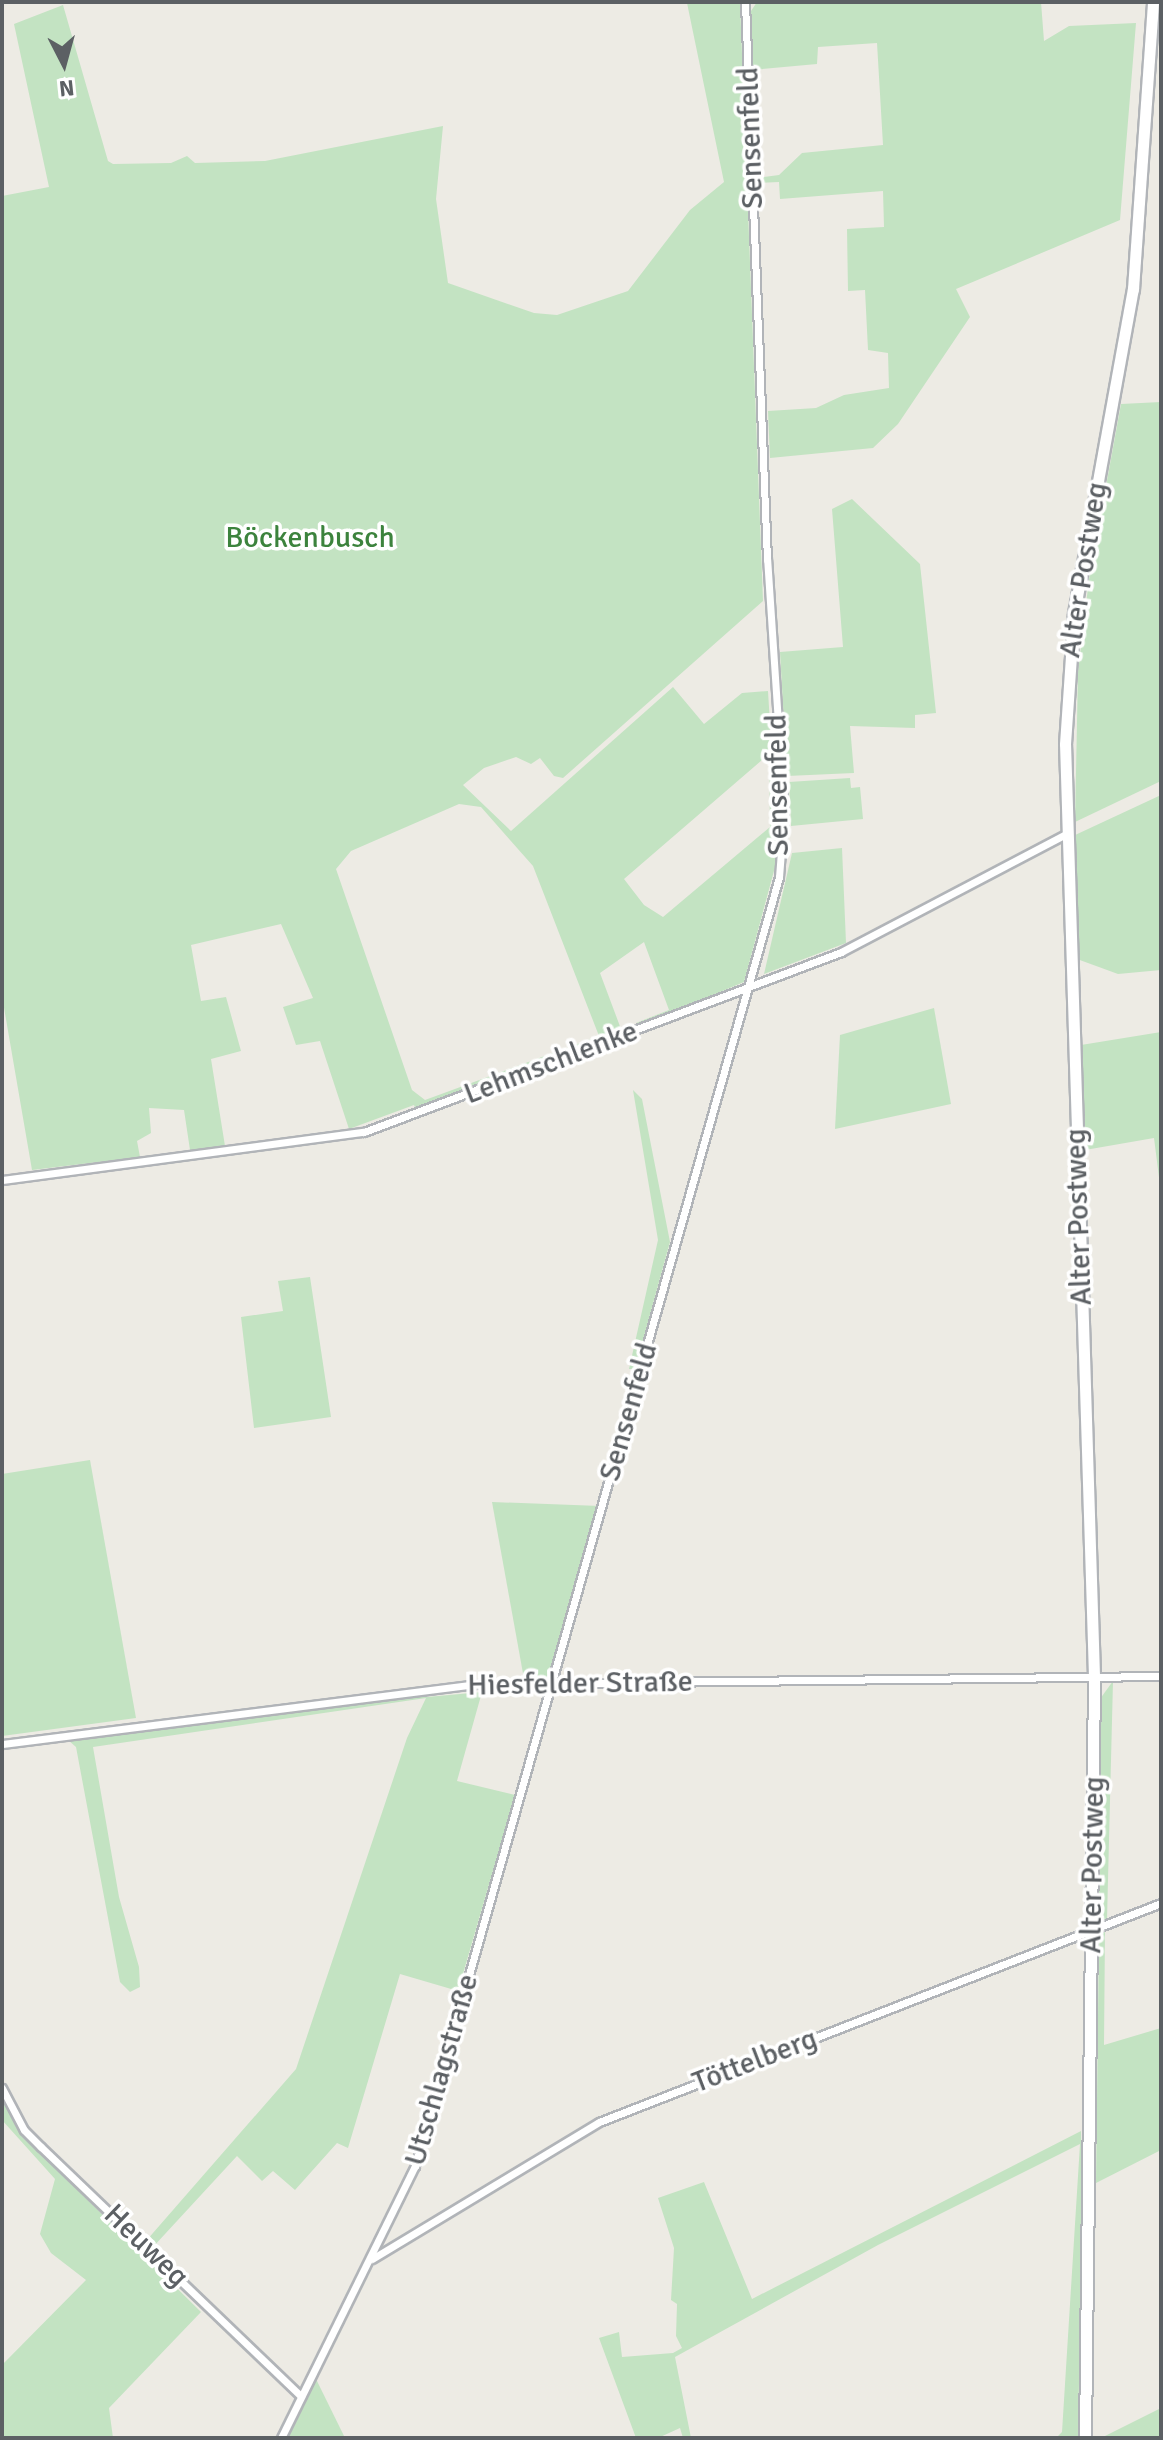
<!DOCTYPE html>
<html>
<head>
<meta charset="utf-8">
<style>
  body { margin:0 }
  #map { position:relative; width:1163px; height:2440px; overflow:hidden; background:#edebe4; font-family:Signika,sans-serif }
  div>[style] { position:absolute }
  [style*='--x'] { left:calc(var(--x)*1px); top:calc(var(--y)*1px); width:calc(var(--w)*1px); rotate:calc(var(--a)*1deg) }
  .green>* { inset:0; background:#c3e3c2 }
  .roads { filter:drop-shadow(2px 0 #b1b4b8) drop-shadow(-2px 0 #b1b4b8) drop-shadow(0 2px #b1b4b8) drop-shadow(0 -2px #b1b4b8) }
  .minor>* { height:7px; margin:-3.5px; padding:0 3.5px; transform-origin:3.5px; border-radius:3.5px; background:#fff }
  .secondary>* { height:11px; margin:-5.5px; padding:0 5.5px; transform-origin:5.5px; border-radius:5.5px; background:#fff }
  span { translate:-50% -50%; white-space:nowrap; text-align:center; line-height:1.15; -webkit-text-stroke:7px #fff; paint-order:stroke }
  .street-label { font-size:30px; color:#5c6064 }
  .park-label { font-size:30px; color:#3c833d }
  .frame { position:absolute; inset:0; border:4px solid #5c6064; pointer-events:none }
  .north { position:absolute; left:24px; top:24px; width:80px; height:80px; -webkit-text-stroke:6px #fff; paint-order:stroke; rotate:174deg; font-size:22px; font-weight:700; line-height:32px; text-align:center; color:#5c6064 }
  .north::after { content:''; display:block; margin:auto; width:28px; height:36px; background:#5c6064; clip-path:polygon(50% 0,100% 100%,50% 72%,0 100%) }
</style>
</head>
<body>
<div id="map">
  <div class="green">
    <div style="clip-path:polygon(evenodd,740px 2px,763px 601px,563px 778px,554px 776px,540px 758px,531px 764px,516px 757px,484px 768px,463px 785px,511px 831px,673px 687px,704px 724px,742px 693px,768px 691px,778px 856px,744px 982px,641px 1025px,636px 1023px,669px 1010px,644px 942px,600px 973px,621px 1029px,416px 1110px,414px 1105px,349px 1129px,320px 1041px,296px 1045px,283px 1007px,313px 998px,281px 924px,191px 945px,201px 1001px,226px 997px,241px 1051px,211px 1059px,225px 1146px,190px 1150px,184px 1110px,149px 1108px,151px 1133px,137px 1141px,140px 1157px,32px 1170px,2px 996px,2px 196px,49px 187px,14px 24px,63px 5px,108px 161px,113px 164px,171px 163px,187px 156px,195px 163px,265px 161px,443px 126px,436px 199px,448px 283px,534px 313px,557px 315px,628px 291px,690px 210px,724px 182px,687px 3px,740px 2px,769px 754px,770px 827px,663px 917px,644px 905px,624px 879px,769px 754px,740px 2px,459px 804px,481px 807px,533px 866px,599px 1036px,425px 1100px,412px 1090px,336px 869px,351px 851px,459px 804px)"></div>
    <div style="clip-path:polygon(757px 2px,1041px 2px,1044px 41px,1069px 26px,1136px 23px,1120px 220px,956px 289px,970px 317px,898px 424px,873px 448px,770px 458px,768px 411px,816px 408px,844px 395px,889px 388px,888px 353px,868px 350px,865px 290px,848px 291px,847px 229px,884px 227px,883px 191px,780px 199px,779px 182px,757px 183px,757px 178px,779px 175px,802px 153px,883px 145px,877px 43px,818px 47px,817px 64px,752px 70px,751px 11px)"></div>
    <div style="clip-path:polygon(1161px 402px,1161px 781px,1075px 822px,1078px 672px,1089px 579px,1121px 404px)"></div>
    <div style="clip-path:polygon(852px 499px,920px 564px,936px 713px,915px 715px,915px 728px,850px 726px,854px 773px,787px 776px,780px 652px,843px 647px,832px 509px)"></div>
    <div style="clip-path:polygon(850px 778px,851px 788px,860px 787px,863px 819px,791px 826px,789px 782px)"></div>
    <div style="clip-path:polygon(1161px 795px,1161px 970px,1118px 974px,1077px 959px,1073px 836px)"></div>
    <div style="clip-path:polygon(842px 848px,846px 943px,764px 974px,792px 853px)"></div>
    <div style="clip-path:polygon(934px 1008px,951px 1104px,835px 1129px,840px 1035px)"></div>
    <div style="clip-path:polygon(1161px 1032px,1161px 1193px,1154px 1138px,1085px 1150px,1081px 1045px)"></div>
    <div style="clip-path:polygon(633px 1090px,642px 1099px,670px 1242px,635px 1369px,629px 1369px,658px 1240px)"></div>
    <div style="clip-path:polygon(310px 1277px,331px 1417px,254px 1428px,241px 1317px,283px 1311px,278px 1281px)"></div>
    <div style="clip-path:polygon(90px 1460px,136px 1718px,2px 1736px,2px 1474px)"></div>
    <div style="clip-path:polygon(492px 1502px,600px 1506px,553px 1678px,524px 1679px)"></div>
    <div style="clip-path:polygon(1113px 1681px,1107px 1920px,1102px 1920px,1097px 1913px,1100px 1699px)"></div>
    <div style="clip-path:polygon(425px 1692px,427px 1697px,482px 1692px,457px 1781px,515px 1795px,458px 1991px,400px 1974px,348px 2148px,337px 2143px,295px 2190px,273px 2171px,262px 2181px,237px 2156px,153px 2247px,146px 2241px,296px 2069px,407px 1738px,426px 1698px,93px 1747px,119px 1897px,139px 1967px,140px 1987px,130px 1992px,120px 1982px,76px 1747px,68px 1740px)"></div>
    <div style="clip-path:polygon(1105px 1931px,1104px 2045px,1161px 2028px,1161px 2150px,1096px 2183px,1099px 1934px)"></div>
    <div style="clip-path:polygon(2px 2097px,20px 2133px,201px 2312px,109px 2408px,113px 2438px,2px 2438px,2px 2365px,86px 2280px,51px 2253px,40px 2234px,55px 2179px,2px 2120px)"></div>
    <div style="clip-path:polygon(1081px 2131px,1082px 2218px,1078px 2438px,1056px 2438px,1062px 2432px,1080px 2144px,878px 2245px,675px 2357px,691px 2438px,683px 2438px,680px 2428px,658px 2438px,636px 2438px,599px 2338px,619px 2332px,622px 2357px,673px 2353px,682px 2348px,676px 2336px,677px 2304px,671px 2300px,674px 2248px,658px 2198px,704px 2182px,752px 2299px)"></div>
    <div style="clip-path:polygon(316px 2379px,345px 2438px,288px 2438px)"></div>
    <div style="clip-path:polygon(1161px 2408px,1161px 2438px,1101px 2438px)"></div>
  </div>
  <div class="roads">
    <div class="minor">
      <div style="--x:2;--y:1180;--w:365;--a:-7.6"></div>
      <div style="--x:364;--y:1132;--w:510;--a:-20.67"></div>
      <div style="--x:841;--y:952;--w:254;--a:-27.7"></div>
      <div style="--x:2;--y:1744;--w:482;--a:-7.2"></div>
      <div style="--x:480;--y:1684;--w:681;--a:-0.67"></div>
      <div style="--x:2;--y:2088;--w:47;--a:62.4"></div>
      <div style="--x:24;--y:2130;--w:24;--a:45"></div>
      <div style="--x:41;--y:2147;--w:360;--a:43.8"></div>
      <div style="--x:372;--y:2259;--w:265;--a:-31.1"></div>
      <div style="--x:599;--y:2122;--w:603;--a:-21.29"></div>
      <div style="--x:281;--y:2438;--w:303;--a:-63.8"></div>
      <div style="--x:415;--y:2166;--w:1339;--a:-74.23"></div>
      <div style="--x:779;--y:877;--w:64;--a:-85.5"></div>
      <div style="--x:784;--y:813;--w:254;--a:-93.8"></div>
      <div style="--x:767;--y:560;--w:558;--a:-92.26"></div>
    </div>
    <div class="secondary">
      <div style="--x:1085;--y:2438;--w:762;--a:-89.32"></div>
      <div style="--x:1094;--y:1676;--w:932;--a:-91.78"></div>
      <div style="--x:1065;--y:744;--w:131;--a:-86.1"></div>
      <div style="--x:1074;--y:613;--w:329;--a:-79.7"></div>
      <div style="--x:1133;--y:289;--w:288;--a:-86"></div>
    </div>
  </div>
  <div class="street-label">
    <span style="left:751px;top:138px;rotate:-92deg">Sensenfeld</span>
    <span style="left:1084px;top:570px;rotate:-81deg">Alter Postweg</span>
    <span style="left:778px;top:785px;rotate:-91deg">Sensenfeld</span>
    <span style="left:551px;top:1063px;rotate:-21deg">Lehmschlenke</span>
    <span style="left:1079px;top:1217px;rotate:-92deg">Alter Postweg</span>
    <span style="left:629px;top:1412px;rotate:-74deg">Sensenfeld</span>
    <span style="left:580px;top:1684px;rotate:-1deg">Hiesfelder Straße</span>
    <span style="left:1093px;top:1865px;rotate:-89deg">Alter Postweg</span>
    <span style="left:755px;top:2061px;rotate:-21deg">Töttelberg</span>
    <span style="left:442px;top:2070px;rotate:-74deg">Utschlagstraße</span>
    <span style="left:146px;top:2246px;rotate:44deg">Heuweg</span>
  </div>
  <div class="park-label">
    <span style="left:310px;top:538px">Böckenbusch</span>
  </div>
  <div class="frame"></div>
  <div class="north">N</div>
</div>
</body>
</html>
